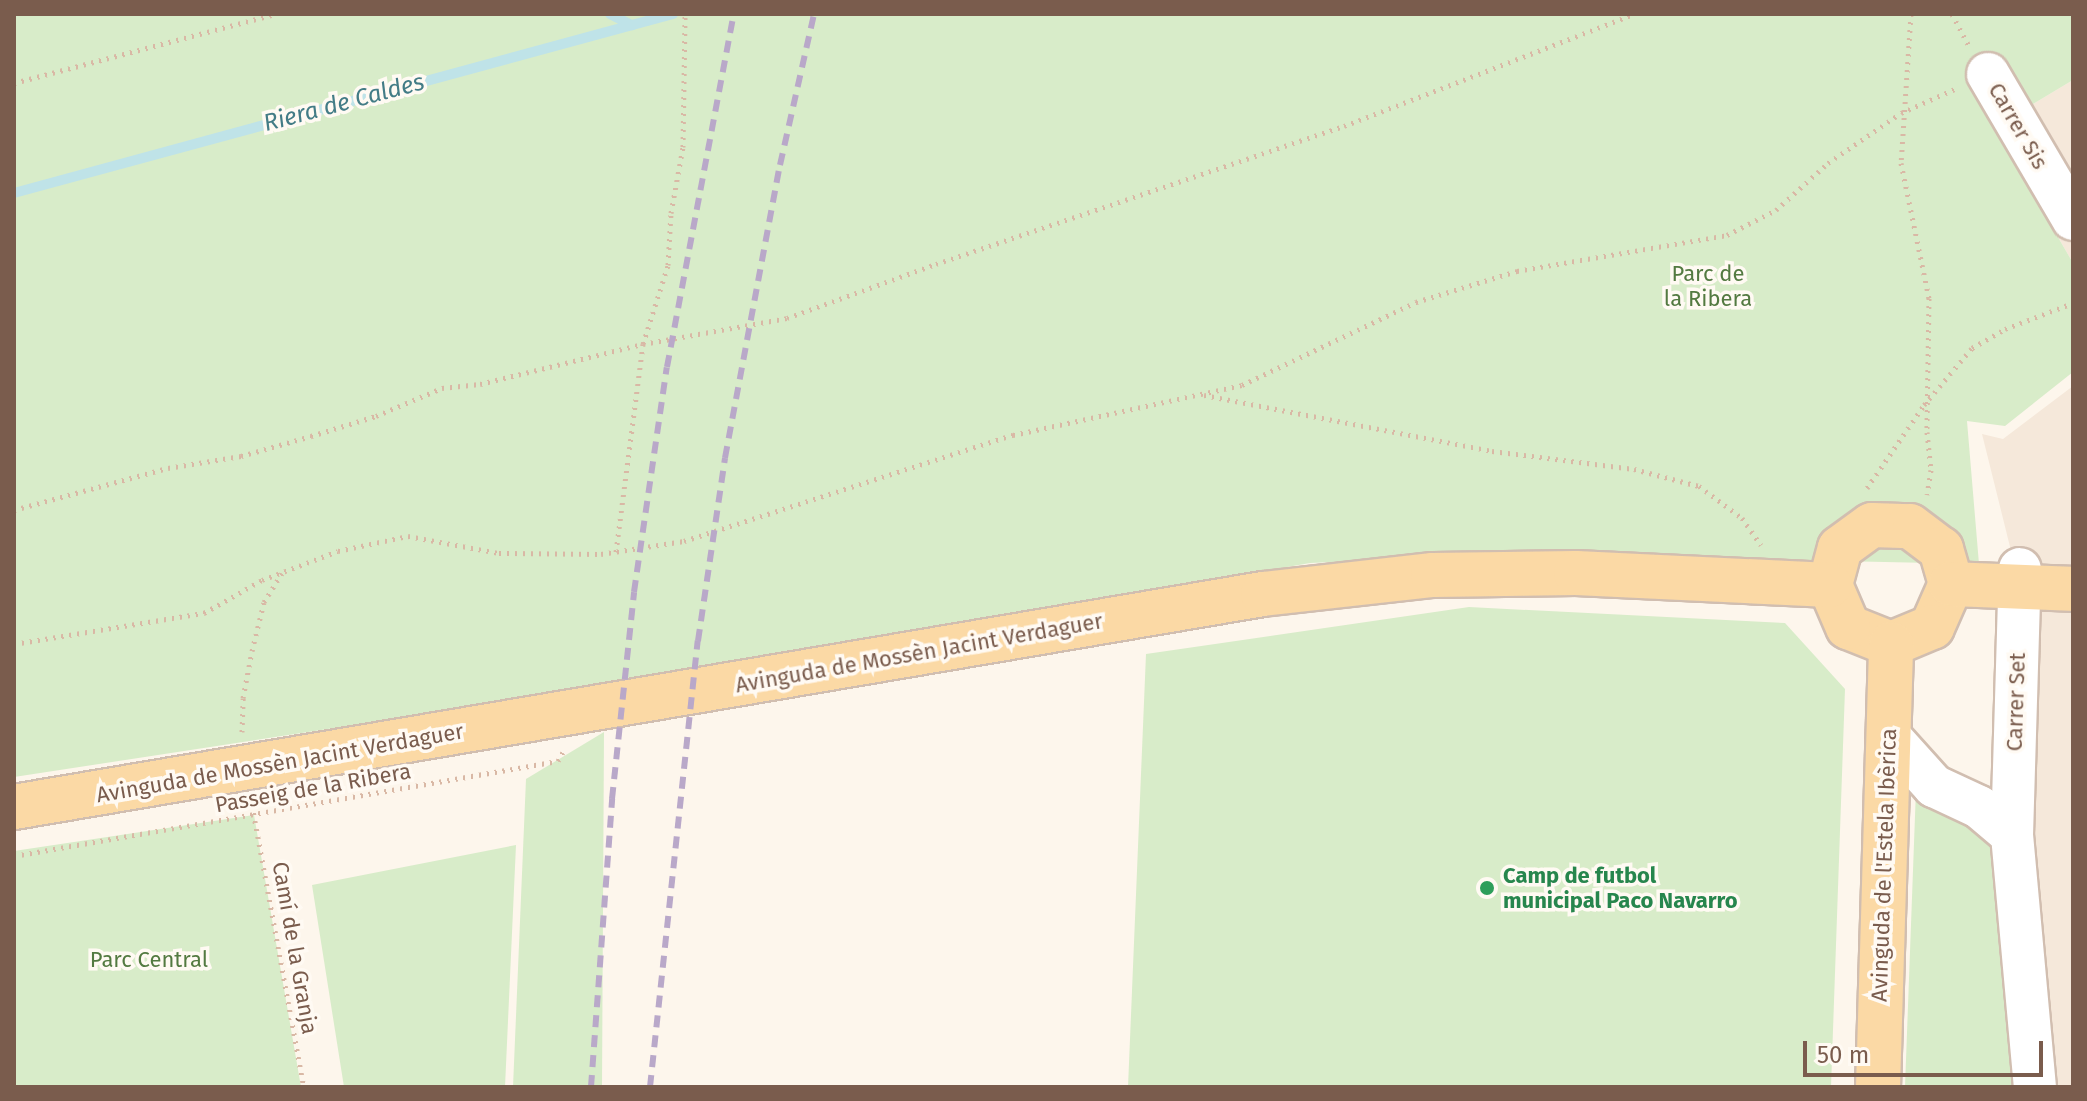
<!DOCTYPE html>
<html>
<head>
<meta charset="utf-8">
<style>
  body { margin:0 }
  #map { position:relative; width:2087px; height:1101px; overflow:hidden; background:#fdf6ec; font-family:"Fira Sans",sans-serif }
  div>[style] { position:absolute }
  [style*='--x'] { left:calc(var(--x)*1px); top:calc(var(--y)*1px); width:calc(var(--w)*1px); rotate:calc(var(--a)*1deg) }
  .residential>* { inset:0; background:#f5e8da }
  .green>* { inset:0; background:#d8ecc9 }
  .stream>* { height:10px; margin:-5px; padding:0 5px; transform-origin:5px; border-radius:5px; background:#bfe3e8 }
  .path>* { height:5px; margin-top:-2.5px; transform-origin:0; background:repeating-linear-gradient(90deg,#d9b8a5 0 2px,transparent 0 8px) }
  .roads { filter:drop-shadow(2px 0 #d1beb0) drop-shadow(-2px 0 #d1beb0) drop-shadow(0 2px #d1beb0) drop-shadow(0 -2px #d1beb0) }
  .minor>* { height:42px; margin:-21px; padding:0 21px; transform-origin:21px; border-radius:21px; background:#fff }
  .major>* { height:44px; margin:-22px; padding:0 22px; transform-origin:22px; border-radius:22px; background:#fbd9a5 }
  .rail>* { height:6px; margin-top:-3px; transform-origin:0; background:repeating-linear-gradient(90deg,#b9a8c9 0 12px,transparent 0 20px) }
  .dots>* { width:22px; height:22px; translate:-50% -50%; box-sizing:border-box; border:4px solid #fffaf3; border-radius:50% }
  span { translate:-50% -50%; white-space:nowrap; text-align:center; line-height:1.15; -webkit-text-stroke:7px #fffaf3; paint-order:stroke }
  .street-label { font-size:22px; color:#7a5c4d }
  .park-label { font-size:22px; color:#537a41 }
  .leisure-label { font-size:22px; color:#27864d; font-weight:700 }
  .left { translate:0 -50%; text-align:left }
  .water-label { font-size:24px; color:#437c86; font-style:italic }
  .frame { position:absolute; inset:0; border:16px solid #7a5c4d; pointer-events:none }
  .scale { position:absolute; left:1803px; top:1041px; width:240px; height:36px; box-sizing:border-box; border:4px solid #7a5c4d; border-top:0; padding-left:10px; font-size:24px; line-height:28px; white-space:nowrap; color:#7a5c4d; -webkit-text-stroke:6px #fffaf3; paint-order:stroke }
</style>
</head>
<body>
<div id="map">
  <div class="residential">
    <div style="clip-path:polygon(2073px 80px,2073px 263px,1998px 134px,2033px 104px)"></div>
    <div style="clip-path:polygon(2073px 386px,2073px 1087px,2035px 1087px,2020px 587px,1982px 434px,2003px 439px)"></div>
  </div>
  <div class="green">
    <div style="clip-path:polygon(14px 14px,2073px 14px,2073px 80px,2033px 104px,1998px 134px,2073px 263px,2073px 372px,2005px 426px,1967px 421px,1979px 564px,1505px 554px,1310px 563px,603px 687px,14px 777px)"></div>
    <div style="clip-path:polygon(1469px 607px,1785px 623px,1845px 689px,1831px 1087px,1128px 1087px,1146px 654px)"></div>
    <div style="clip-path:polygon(604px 732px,602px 1087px,513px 1087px,526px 779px)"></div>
    <div style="clip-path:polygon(1916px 789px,1998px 848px,2016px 1087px,1905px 1087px)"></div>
    <div style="clip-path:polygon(254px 815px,301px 1087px,14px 1087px,14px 851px)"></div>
    <div style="clip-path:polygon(516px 845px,505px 1087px,344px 1087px,312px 885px)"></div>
  </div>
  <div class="stream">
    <div style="--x:610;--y:14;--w:25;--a:27"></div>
    <div style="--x:14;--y:193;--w:683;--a:-15.2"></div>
  </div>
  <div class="path">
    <div style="--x:1911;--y:14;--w:149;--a:93.8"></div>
    <div style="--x:1901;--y:163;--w:138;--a:78.3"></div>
    <div style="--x:1929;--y:298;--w:134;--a:90.9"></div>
    <div style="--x:1927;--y:432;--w:38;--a:84"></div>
    <div style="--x:1931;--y:470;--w:25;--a:99"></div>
    <div style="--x:1952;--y:14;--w:36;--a:62"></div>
    <div style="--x:14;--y:83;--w:271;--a:-14.8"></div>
    <div style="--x:1204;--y:395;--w:293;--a:11"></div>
    <div style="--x:1492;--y:451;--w:143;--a:7.2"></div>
    <div style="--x:1634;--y:469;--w:67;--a:14.7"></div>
    <div style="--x:1699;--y:486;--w:54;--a:36.7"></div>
    <div style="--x:1742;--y:518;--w:33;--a:55"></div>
    <div style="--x:1867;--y:488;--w:101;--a:-55.5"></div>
    <div style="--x:1924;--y:405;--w:75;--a:-49.9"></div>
    <div style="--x:1972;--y:348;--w:38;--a:-30"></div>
    <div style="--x:2005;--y:329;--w:73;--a:-20.9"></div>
    <div style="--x:14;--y:510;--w:160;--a:-15.3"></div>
    <div style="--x:168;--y:468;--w:74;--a:-9.3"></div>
    <div style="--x:241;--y:456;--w:73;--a:-15.9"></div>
    <div style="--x:311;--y:436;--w:68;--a:-17.1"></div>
    <div style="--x:376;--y:416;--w:72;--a:-23"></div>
    <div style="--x:442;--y:388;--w:38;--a:-6"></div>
    <div style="--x:480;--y:384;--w:168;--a:-13.8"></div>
    <div style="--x:643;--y:344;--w:146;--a:-10.2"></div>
    <div style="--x:787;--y:318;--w:158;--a:-19.9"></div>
    <div style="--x:936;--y:264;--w:431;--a:-18.7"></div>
    <div style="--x:1344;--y:126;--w:311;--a:-21.1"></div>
    <div style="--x:616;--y:552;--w:210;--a:-82.6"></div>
    <div style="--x:643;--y:344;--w:83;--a:-72.4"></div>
    <div style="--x:668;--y:265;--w:52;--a:-86.7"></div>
    <div style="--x:671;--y:213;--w:67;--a:-79.7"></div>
    <div style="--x:683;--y:147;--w:133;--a:-89.1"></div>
    <div style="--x:14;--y:644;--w:193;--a:-9.3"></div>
    <div style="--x:204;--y:613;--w:67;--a:-29.6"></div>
    <div style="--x:262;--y:580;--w:81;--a:-20.9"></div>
    <div style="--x:338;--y:551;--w:72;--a:-12.1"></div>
    <div style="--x:408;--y:536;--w:93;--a:10.6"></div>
    <div style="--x:499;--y:553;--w:102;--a:0.6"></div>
    <div style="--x:601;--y:554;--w:84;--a:-8.9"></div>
    <div style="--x:684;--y:541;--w:346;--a:-17.9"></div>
    <div style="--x:1013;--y:435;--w:234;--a:-12.3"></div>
    <div style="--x:1242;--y:385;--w:193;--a:-25.5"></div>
    <div style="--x:1416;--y:302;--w:106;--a:-17.1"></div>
    <div style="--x:1517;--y:271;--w:213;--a:-9.7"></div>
    <div style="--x:1727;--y:235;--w:55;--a:-27"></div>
    <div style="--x:1776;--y:210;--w:70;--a:-42.1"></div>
    <div style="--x:1828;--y:163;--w:88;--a:-34.4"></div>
    <div style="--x:1901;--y:113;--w:59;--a:-24"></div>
    <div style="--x:242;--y:732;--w:34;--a:-88"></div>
    <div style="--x:243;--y:698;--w:48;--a:-79.2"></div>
    <div style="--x:252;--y:651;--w:50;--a:-76.2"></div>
    <div style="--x:264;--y:602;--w:34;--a:-58"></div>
    <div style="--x:252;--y:805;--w:287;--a:79.6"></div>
    <div style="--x:14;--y:856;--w:552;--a:-9.91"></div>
    <div style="--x:558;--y:761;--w:10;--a:-61"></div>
  </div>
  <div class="roads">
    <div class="minor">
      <div style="--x:1988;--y:74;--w:168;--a:59.6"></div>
      <div style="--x:1888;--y:735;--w:69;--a:48"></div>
      <div style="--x:1934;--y:786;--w:50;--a:25"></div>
      <div style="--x:1979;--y:807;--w:43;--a:40.3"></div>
      <div style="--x:2012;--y:835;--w:253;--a:84.8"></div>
      <div style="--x:2012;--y:835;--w:266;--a:-88.3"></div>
    </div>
    <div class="major">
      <div style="--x:1872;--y:525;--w:38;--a:2"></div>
      <div style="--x:1910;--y:526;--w:39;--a:37"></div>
      <div style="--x:1941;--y:549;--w:36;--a:74"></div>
      <div style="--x:1951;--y:584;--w:47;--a:113.8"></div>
      <div style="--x:1932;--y:627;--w:44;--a:157.5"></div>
      <div style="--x:1891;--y:644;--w:46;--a:-158.4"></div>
      <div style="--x:1848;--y:627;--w:46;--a:-113.2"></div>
      <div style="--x:1830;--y:585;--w:38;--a:-75"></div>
      <div style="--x:1840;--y:548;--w:39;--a:-36"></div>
      <div style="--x:1951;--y:584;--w:122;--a:2.3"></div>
      <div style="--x:14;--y:807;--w:1267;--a:-9.68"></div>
      <div style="--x:1263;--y:594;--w:171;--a:-6.4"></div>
      <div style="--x:1433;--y:575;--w:143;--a:-0.8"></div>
      <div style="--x:1576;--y:573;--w:254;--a:2.7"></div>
      <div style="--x:1878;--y:1087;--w:443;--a:-88.3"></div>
    </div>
  </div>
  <div class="rail">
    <div style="--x:591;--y:1087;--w:289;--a:-85.8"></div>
    <div style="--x:612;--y:799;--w:208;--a:-83.9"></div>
    <div style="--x:634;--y:592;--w:227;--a:-81.7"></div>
    <div style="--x:667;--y:367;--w:359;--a:-79.3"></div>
    <div style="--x:650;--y:1087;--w:449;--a:-83.9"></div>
    <div style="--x:698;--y:641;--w:185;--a:-81.6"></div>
    <div style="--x:725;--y:458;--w:298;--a:-79.4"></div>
    <div style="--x:780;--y:165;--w:155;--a:-77.3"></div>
  </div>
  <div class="dots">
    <div style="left:1487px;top:888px;background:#2e9e5b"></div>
  </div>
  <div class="street-label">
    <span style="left:2018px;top:126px;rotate:60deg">Carrer Sis</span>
    <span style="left:919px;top:653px;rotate:-10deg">Avinguda de Mossèn Jacint Verdaguer</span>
    <span style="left:2016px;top:702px;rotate:-88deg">Carrer Set</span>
    <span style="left:280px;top:763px;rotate:-10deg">Avinguda de Mossèn Jacint Verdaguer</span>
    <span style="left:313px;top:788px;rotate:-10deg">Passeig de la Ribera</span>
    <span style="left:1884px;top:865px;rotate:-88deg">Avinguda de l'Estela Ibèrica</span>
    <span style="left:295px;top:948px;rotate:80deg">Camí de la Granja</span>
  </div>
  <div class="park-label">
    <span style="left:1708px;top:286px">Parc de<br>la Ribera</span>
    <span style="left:149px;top:960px">Parc Central</span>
  </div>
  <div class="leisure-label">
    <span class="left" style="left:1503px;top:888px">Camp de futbol<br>municipal Paco Navarro</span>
  </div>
  <div class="water-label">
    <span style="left:344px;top:103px;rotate:-15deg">Riera de Caldes</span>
  </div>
  <div class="frame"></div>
  <div class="scale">50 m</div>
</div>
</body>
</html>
